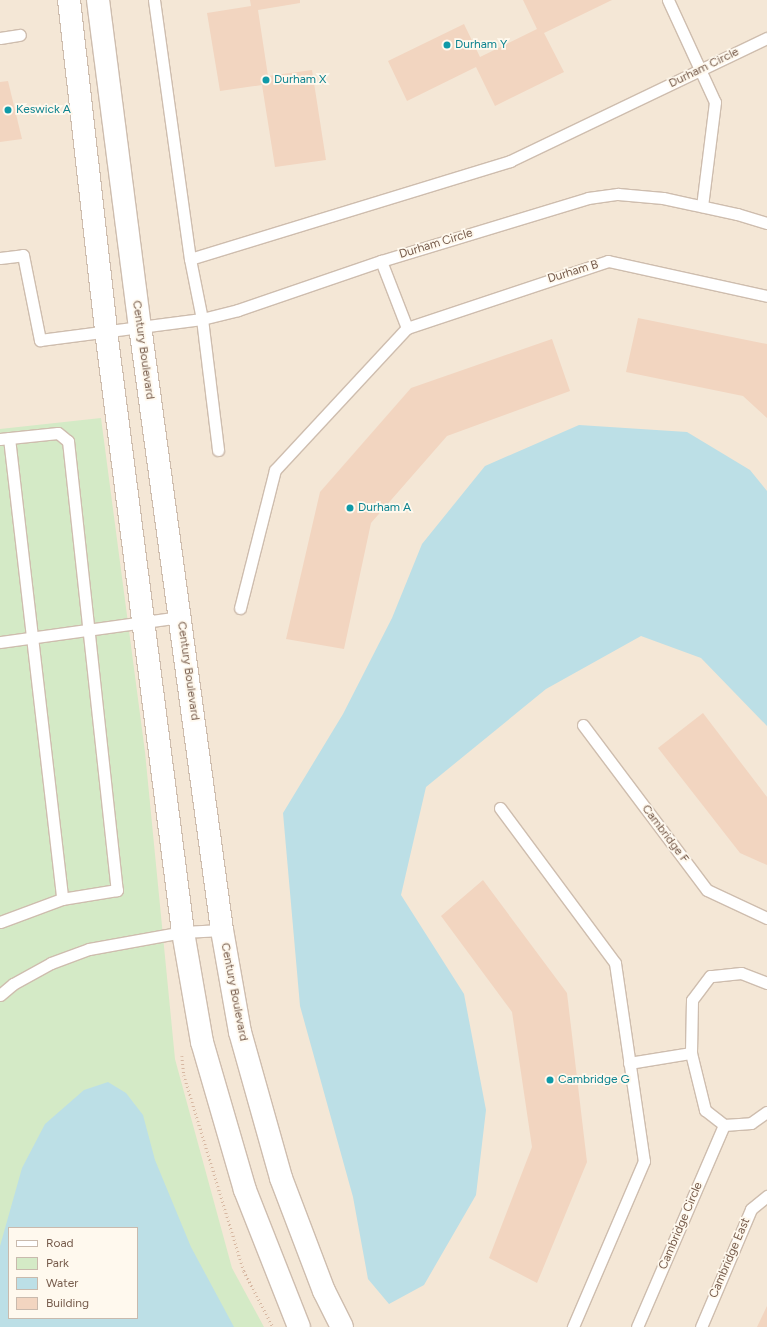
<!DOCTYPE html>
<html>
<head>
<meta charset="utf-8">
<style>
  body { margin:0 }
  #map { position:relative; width:767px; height:1327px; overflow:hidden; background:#fcf5e8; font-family:Figtree,sans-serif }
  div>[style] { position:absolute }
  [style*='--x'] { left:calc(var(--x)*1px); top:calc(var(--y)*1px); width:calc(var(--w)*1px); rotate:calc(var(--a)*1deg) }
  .residential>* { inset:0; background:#f4e7d6 }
  .green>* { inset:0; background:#d4eac6 }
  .water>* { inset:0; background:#bcdfe6 }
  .building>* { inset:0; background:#f2d5c0 }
  .path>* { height:2.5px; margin-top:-1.25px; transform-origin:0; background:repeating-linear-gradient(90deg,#d7b8a2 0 1px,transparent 0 4px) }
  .roads { filter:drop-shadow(1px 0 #cebdae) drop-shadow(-1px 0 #cebdae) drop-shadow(0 1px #cebdae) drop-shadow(0 -1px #cebdae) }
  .lane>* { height:11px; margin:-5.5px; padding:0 5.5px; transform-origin:5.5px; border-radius:5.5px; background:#fff }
  .street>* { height:22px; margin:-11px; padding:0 11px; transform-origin:11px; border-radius:11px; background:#fff }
  .dots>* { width:11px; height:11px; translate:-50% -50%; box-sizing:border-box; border:2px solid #fff9ee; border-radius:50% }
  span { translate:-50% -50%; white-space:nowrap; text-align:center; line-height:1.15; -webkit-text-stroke:3.5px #fff9ee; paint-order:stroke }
  .culture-label { font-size:12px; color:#0d838f }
  .left { translate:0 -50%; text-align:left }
  .street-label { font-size:12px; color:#775c4c }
  .legend { position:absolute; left:8px; top:1227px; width:130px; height:92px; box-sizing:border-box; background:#fff9ee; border:1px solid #c9baad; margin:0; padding:5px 7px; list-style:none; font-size:12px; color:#775c4c }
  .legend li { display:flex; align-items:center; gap:8px; height:20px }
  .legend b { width:20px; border:1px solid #c9baad }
</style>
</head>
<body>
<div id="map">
  <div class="residential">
    <div style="clip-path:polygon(evenodd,0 0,767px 0,767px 1327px,0 1327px,0 0,9px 1228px,137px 1228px,137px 1318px,9px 1318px,9px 1228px)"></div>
  </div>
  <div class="green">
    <div style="clip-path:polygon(evenodd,101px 418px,145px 752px,175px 1059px,232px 1268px,264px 1327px,0 1327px,0 429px,101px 418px,9px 1228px,137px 1228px,137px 1318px,9px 1318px,9px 1228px)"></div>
  </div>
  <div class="water">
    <div style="clip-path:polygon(579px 425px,687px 432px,750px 470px,767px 491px,767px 726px,701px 658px,641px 636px,546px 689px,426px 787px,401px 895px,464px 994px,486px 1110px,476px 1195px,424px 1285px,389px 1304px,368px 1279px,353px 1197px,300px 1006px,283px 813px,343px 714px,392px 618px,422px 544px,485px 466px)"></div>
    <div style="clip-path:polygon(evenodd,108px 1082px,126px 1093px,143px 1115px,155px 1160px,191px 1247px,234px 1327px,0 1327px,0 1246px,22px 1168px,45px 1124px,84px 1090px,108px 1082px,9px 1228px,137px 1228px,137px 1318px,9px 1318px,9px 1228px)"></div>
  </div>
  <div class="building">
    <div style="clip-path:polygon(250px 0,300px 0,300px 3px,258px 10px,268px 76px,312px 70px,326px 160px,275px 167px,262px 85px,220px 91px,207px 13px,251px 6px)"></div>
    <div style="clip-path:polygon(523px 0,612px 0,544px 33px,564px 72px,495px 106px,476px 67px,407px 101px,388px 61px,464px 24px,480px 57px,537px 29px)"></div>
    <div style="clip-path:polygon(8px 81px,22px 139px,0 142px,0 82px)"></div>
    <div style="clip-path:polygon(638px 318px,767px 344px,767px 418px,743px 396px,626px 372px)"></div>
    <div style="clip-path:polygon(552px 339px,570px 391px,447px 436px,371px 523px,344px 649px,286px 639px,320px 492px,411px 388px)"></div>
    <div style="clip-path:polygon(703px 713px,767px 797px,767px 865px,740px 853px,658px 748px)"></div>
    <div style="clip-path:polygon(483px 880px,567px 993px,587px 1162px,537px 1283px,489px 1258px,532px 1147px,512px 1012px,441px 916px)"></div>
    <div style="clip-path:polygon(767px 1306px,767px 1327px,757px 1327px)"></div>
  </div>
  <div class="path">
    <div style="--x:182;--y:1056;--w:19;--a:84"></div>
    <div style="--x:184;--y:1075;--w:205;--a:73"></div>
    <div style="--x:244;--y:1271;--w:63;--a:62.6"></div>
  </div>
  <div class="roads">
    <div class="lane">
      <div style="--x:154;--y:0;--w:261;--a:82.1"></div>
      <div style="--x:190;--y:259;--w:61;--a:78.7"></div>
      <div style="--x:202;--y:319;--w:132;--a:83"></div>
      <div style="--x:668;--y:0;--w:112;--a:65.3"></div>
      <div style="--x:715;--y:102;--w:105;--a:97.1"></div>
      <div style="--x:0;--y:38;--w:20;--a:-9"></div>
      <div style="--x:0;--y:258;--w:23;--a:-7"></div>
      <div style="--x:23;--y:255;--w:87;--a:78.7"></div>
      <div style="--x:40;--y:340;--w:163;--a:-7.4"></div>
      <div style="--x:202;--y:319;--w:37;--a:-14"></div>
      <div style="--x:238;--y:310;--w:151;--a:-18.9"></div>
      <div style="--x:381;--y:261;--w:216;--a:-16.9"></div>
      <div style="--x:588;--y:198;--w:30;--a:-8"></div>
      <div style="--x:618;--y:194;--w:45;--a:5.1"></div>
      <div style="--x:663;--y:198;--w:76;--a:12.2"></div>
      <div style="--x:737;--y:214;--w:31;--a:17"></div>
      <div style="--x:190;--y:259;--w:335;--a:-17"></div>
      <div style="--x:510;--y:161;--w:285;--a:-25.6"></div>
      <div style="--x:381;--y:261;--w:72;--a:68.8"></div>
      <div style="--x:9;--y:438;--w:464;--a:83.4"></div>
      <div style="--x:0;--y:439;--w:58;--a:-5.9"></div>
      <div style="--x:58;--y:433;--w:13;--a:39"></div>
      <div style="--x:68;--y:441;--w:452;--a:83.8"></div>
      <div style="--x:117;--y:890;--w:56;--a:170.7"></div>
      <div style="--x:62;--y:899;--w:66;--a:159.6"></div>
      <div style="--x:240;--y:608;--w:142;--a:-75.8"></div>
      <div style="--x:275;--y:470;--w:194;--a:-47.1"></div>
      <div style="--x:407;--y:328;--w:212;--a:-18.4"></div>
      <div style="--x:608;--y:261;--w:163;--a:12.4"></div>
      <div style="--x:0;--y:642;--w:182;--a:-7.9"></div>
      <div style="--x:583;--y:725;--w:206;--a:53.1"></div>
      <div style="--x:707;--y:890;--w:66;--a:25"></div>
      <div style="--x:500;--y:808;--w:193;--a:53.4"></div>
      <div style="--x:615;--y:963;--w:200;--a:81.7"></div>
      <div style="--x:644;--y:1161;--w:181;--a:113.2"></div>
      <div style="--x:767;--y:983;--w:28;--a:-159"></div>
      <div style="--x:741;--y:973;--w:31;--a:174"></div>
      <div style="--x:710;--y:976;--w:30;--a:127"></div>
      <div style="--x:692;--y:1000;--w:53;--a:91.1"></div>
      <div style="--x:691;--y:1053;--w:59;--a:76.2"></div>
      <div style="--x:705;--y:1110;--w:24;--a:38"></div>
      <div style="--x:724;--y:1125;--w:27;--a:-4"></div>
      <div style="--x:751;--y:1123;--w:19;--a:-35"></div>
      <div style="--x:0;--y:995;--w:17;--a:-40"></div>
      <div style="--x:13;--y:984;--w:43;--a:-28.9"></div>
      <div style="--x:51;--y:963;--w:40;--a:-20.2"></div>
      <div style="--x:89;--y:949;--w:96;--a:-10.3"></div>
      <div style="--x:183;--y:932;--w:39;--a:-3"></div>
      <div style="--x:629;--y:1063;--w:63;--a:-9.2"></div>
      <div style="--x:637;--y:1327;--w:220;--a:-66.7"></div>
      <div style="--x:701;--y:1327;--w:128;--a:-67"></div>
      <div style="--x:751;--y:1209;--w:21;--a:-39"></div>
    </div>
    <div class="street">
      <div style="--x:69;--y:0;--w:333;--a:83.6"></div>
      <div style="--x:106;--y:331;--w:606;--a:82.7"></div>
      <div style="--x:183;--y:932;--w:112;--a:80.2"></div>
      <div style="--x:202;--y:1042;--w:154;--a:73.8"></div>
      <div style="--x:245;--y:1190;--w:147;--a:68.5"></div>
      <div style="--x:98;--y:0;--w:329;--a:82.7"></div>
      <div style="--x:140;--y:326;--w:610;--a:82.27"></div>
      <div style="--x:222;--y:930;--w:104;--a:80"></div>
      <div style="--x:240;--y:1032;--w:152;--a:74.3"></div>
      <div style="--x:281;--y:1178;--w:121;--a:69.2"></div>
      <div style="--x:324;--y:1291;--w:40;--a:63.4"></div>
    </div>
  </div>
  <div class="dots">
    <div style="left:447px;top:45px;background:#0f9aa8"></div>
    <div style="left:266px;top:80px;background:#0f9aa8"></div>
    <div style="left:8px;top:110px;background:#0f9aa8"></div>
    <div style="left:350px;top:508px;background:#0f9aa8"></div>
    <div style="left:550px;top:1080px;background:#0f9aa8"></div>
  </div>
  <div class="culture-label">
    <span class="left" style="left:455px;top:45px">Durham Y</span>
    <span class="left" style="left:274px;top:80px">Durham X</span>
    <span class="left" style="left:16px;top:110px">Keswick A</span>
    <span class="left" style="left:358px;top:508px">Durham A</span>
    <span class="left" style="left:558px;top:1080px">Cambridge G</span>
  </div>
  <div class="street-label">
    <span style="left:704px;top:68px;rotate:-26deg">Durham Circle</span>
    <span style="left:436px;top:244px;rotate:-17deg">Durham Circle</span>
    <span style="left:573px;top:272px;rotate:-17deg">Durham B</span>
    <span style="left:143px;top:350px;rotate:82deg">Century Boulevard</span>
    <span style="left:188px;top:671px;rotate:82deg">Century Boulevard</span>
    <span style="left:665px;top:834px;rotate:53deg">Cambridge F</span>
    <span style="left:234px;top:992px;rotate:79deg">Century Boulevard</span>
    <span style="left:681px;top:1226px;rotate:-67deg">Cambridge Circle</span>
    <span style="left:730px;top:1258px;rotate:-67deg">Cambridge East</span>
  </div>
  <ul class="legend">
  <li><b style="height:5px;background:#fff"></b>Road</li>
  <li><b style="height:11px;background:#d4eac6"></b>Park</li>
  <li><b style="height:11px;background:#bcdfe6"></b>Water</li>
  <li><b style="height:11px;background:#f2d5c0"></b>Building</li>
  </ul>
</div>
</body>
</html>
